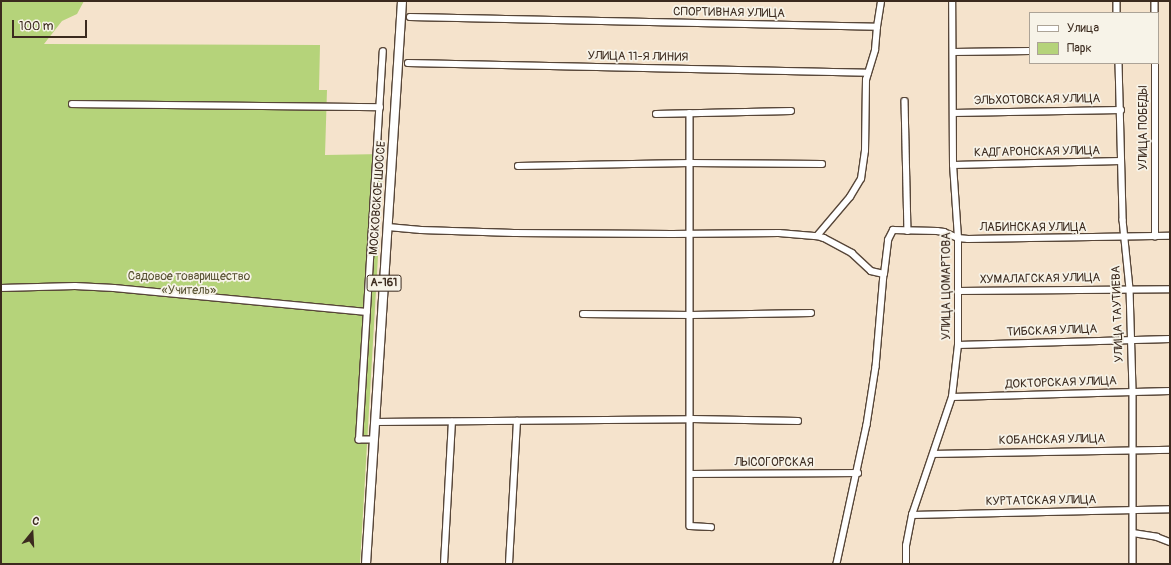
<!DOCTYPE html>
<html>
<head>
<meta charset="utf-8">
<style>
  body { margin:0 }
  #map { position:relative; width:1171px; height:565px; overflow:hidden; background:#f5e3cc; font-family:Pangolin,sans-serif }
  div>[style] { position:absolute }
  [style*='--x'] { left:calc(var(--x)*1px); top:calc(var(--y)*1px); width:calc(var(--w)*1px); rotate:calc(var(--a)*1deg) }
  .green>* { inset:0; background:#b5d37a }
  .roads { filter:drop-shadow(1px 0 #574638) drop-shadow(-1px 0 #574638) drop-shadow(0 1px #574638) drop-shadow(0 -1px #574638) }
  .minor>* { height:5.5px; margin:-2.75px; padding:0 2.75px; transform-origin:2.75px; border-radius:2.75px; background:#fff }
  .highway>* { height:8px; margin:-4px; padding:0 4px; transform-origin:4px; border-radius:4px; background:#fff }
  span { translate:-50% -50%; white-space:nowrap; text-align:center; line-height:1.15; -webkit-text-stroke:3.5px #f7f3e8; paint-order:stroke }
  .shield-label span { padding:1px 3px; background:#f7f3e8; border:1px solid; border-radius:3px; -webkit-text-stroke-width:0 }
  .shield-label { font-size:11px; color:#3b2a1e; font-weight:700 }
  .street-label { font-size:12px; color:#3b2a1e }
  .park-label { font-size:12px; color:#5a5435 }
  .frame { position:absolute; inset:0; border:2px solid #3b2a1e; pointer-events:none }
  .legend { position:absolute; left:1029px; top:12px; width:130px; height:52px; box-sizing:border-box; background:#f7f3e8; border:1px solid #aca397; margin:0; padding:5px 7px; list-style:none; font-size:12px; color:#3b2a1e }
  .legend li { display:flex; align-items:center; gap:8px; height:20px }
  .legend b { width:20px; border:1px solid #aca397 }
  .north { position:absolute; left:12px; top:513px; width:40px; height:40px; -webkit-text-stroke:3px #f7f3e8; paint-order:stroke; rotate:18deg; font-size:11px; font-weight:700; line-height:16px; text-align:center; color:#3b2a1e }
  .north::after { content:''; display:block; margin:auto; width:14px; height:18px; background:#3b2a1e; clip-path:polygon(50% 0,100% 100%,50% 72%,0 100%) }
  .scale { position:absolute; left:12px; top:20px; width:75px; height:18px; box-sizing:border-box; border:2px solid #3b2a1e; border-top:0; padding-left:5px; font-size:12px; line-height:14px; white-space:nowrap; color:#3b2a1e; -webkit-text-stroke:3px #f7f3e8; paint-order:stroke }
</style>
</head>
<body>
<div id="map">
  <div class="green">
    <div style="clip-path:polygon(1px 1px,84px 1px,77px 14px,62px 21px,44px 44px,320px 45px,319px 90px,327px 90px,325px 155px,384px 154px,360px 564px,1px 564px)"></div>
  </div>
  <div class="roads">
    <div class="minor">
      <div style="--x:1117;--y:1;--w:12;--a:90"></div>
      <div style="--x:1155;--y:1;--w:12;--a:90"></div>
      <div style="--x:410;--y:17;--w:467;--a:1.2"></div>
      <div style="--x:877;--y:27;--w:26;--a:-81"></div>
      <div style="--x:953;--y:52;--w:77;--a:-0.7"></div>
      <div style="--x:408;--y:63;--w:460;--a:1.2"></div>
      <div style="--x:1119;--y:63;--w:157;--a:88.5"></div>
      <div style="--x:1123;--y:220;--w:69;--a:84.2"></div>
      <div style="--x:1130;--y:289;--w:103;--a:88.3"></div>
      <div style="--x:1133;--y:392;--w:172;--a:90"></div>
      <div style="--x:905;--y:101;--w:130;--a:88.7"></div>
      <div style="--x:72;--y:104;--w:308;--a:0.6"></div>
      <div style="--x:690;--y:113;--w:413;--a:90"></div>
      <div style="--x:690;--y:526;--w:21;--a:3"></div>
      <div style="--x:953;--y:113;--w:168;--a:-1"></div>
      <div style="--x:656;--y:114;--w:135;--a:-1.3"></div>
      <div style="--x:953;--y:165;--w:168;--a:-1.4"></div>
      <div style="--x:518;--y:166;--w:172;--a:-1"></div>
      <div style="--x:690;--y:163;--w:132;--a:0.4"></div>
      <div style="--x:388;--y:227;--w:33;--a:5"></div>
      <div style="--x:421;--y:230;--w:93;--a:1.8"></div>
      <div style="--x:514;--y:233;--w:158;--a:0.4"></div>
      <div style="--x:672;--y:234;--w:107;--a:-0.5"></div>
      <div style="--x:779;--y:233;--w:38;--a:5"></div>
      <div style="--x:817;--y:236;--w:7;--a:16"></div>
      <div style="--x:824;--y:238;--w:32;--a:28"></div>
      <div style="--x:852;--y:253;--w:26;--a:43"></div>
      <div style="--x:871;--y:271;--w:13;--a:13"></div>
      <div style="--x:884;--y:274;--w:93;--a:94.9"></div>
      <div style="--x:876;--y:367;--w:59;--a:98.8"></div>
      <div style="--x:867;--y:425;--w:142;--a:102.2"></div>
      <div style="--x:817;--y:236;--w:51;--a:-49.8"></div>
      <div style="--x:850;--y:197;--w:21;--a:-59"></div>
      <div style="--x:861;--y:179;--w:28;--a:-82"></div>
      <div style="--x:865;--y:151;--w:71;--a:-89.2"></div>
      <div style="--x:866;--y:80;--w:31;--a:-73"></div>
      <div style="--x:875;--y:50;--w:23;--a:-85"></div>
      <div style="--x:1155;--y:237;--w:174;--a:-90"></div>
      <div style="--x:884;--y:274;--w:34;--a:-83"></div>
      <div style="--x:888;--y:240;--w:11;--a:-63"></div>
      <div style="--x:893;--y:230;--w:44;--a:1.3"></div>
      <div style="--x:937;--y:231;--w:7;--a:8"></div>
      <div style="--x:944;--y:232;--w:15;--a:23"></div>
      <div style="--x:958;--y:238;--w:10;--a:6"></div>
      <div style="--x:968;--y:239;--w:202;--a:-0.9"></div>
      <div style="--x:1;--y:288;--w:74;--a:-1.5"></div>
      <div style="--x:75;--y:286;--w:39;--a:3"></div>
      <div style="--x:114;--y:288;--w:254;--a:5.4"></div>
      <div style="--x:958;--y:291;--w:212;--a:-0.5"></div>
      <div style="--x:583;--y:314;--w:108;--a:0.5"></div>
      <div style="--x:691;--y:315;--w:120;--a:-1"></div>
      <div style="--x:958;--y:345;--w:212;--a:-1.6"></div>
      <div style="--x:952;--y:397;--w:218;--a:-1.6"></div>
      <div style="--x:375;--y:422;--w:317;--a:-0.5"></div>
      <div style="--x:692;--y:419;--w:106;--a:1.1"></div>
      <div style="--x:373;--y:440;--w:14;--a:180"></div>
      <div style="--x:359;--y:440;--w:389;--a:-86.5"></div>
      <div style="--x:934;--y:454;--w:236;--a:-1"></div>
      <div style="--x:691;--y:474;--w:167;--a:-0.3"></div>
      <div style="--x:912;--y:515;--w:258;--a:-1.3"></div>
      <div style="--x:1133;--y:533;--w:24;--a:9"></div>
      <div style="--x:1157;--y:537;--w:14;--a:21"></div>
      <div style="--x:444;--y:564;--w:142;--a:-86.8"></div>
      <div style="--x:509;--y:564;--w:143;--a:-86.8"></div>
      <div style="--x:906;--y:564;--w:18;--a:-90"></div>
      <div style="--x:906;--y:546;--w:32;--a:-79"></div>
      <div style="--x:912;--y:515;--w:125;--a:-71.3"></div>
      <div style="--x:952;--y:397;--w:52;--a:-83.4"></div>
      <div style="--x:958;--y:345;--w:107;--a:-90"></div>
      <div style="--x:958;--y:238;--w:73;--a:-93.9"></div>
      <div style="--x:953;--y:165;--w:164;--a:-90.3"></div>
    </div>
    <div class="highway">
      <div style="--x:366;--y:564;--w:564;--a:-86.34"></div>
    </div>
  </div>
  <div class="shield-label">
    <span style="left:384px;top:283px">А-161</span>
  </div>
  <div class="street-label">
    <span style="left:729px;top:13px;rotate:1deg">СПОРТИВНАЯ УЛИЦА</span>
    <span style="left:638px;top:57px;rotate:1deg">УЛИЦА 11-Я ЛИНИЯ</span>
    <span style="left:1037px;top:100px;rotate:-1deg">ЭЛЬХОТОВСКАЯ УЛИЦА</span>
    <span style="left:1144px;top:128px;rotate:-90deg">УЛИЦА ПОБЕДЫ</span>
    <span style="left:1037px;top:152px;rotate:-1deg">КАДГАРОНСКАЯ УЛИЦА</span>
    <span style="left:378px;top:198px;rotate:-86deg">МОСКОВСКОЕ ШОССЕ</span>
    <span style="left:1033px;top:228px">ЛАБИНСКАЯ УЛИЦА</span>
    <span style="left:1040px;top:279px;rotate:-1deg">ХУМАЛАГСКАЯ УЛИЦА</span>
    <span style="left:947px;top:286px;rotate:-90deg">УЛИЦА ЦОМАРТОВА</span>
    <span style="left:1118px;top:314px;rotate:-92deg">УЛИЦА ТАУТИЕВА</span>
    <span style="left:1052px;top:331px;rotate:-2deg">ТИБСКАЯ УЛИЦА</span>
    <span style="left:1061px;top:383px;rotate:-2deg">ДОКТОРСКАЯ УЛИЦА</span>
    <span style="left:1052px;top:440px;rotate:-1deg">КОБАНСКАЯ УЛИЦА</span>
    <span style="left:774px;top:463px">ЛЫСОГОРСКАЯ</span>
    <span style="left:1041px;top:501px;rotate:-1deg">КУРТАТСКАЯ УЛИЦА</span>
  </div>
  <div class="park-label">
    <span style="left:189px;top:284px">Садовое товарищество<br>«Учитель»</span>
  </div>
  <div class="frame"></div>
  <ul class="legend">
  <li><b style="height:5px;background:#fff"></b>Улица</li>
  <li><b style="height:11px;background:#b5d37a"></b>Парк</li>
  </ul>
  <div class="north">С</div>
  <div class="scale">100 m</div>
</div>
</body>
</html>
